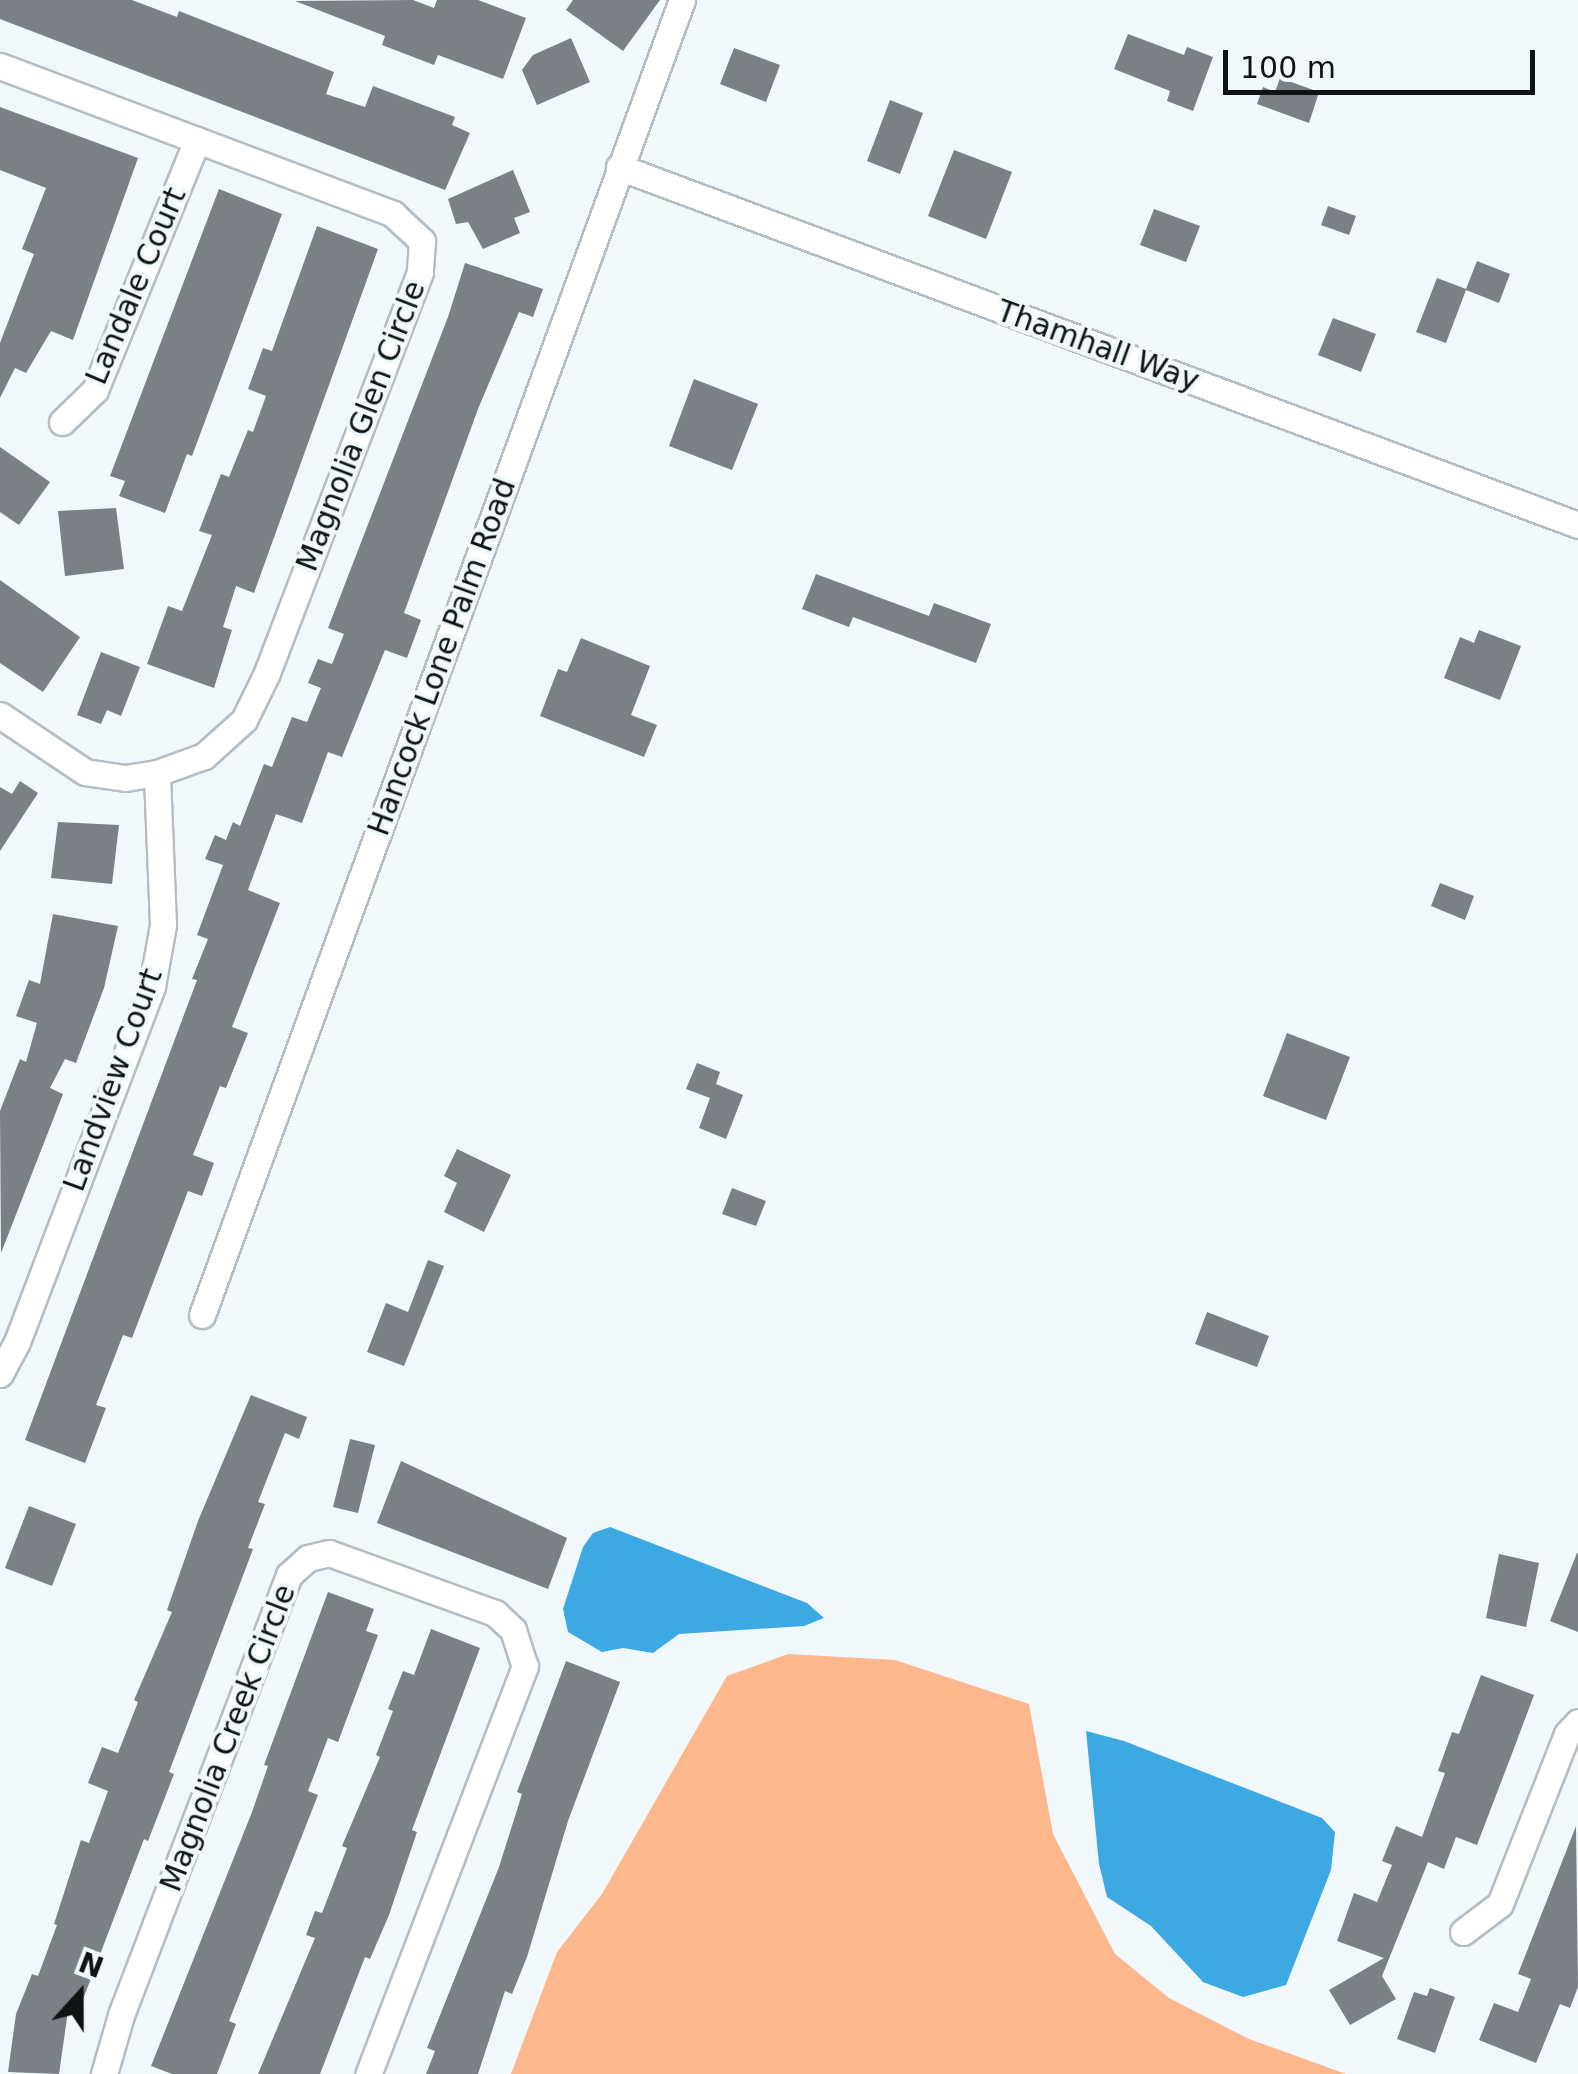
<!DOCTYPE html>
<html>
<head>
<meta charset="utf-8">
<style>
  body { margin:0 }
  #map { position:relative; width:1578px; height:2074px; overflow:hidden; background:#f0f8fc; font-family:"DejaVu Sans",sans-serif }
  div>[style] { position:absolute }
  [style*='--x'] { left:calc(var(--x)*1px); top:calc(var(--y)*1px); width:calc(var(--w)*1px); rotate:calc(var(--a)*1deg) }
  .green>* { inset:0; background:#fcb88c }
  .water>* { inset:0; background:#3da9e3 }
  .building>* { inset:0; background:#7a8085 }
  .roads { filter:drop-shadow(2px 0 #b6bdc2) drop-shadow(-2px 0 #b6bdc2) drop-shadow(0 2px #b6bdc2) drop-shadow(0 -2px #b6bdc2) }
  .minor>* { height:25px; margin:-12.5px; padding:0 12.5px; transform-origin:12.5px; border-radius:12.5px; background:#fff }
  span { translate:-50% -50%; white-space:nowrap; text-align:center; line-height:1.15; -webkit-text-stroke:8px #f0f8fc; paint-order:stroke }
  .street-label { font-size:30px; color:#101314 }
  .north { position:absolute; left:30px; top:1944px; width:100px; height:100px; -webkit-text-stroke:8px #f0f8fc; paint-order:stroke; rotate:21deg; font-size:28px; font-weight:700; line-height:40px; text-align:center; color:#101314 }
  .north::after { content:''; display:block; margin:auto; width:35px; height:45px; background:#101314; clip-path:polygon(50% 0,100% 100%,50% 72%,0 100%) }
  .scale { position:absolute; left:1223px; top:50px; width:312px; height:45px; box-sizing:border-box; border:5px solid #101314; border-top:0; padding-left:12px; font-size:30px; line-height:35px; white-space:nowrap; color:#101314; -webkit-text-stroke:8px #f0f8fc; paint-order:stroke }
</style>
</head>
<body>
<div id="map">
  <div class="green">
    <div style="clip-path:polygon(788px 1654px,895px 1660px,1029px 1704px,1053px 1834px,1115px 1954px,1169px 1998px,1249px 2039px,1346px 2074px,511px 2074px,557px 1952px,602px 1894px,727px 1676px)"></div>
  </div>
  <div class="water">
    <div style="clip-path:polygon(610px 1527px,807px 1603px,824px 1618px,804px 1626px,679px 1634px,653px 1653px,623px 1648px,602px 1652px,568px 1632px,563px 1609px,583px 1547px,593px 1533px)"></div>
    <div style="clip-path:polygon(1086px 1731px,1124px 1741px,1322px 1818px,1335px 1832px,1331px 1870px,1286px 1985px,1243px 1997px,1203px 1982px,1151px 1926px,1107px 1897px,1099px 1864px)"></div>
  </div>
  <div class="building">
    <div style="clip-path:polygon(0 0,132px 0,177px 17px,179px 11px,334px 72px,326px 94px,365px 107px,373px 86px,455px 117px,452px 125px,470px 133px,445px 190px,0 19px)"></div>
    <div style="clip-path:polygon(413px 0,434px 8px,437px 0,478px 0,526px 18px,503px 79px,438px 55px,434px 65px,382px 45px,385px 36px,295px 1px)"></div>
    <div style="clip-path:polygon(573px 0,660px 0,623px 51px,566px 10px)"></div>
    <div style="clip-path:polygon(1128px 34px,1184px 55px,1187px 47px,1213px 57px,1193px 111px,1167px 101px,1170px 91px,1114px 69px)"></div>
    <div style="clip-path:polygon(571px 38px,590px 82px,537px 105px,522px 70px,533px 55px)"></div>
    <div style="clip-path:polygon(734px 48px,780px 65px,766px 102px,720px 84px)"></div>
    <div style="clip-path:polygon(1280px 78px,1319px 92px,1309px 123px,1257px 104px,1263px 87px,1275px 92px)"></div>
    <div style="clip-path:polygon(890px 100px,923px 113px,900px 174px,867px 161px)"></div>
    <div style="clip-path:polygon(0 107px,138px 158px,73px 340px,51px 331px,26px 373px,15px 368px,0 398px,0 343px,34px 254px,22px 249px,46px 188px,0 170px)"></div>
    <div style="clip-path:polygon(954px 150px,1012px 172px,986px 239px,928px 216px)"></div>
    <div style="clip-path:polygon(513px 170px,530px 212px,514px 218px,520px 233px,483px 249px,468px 222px,456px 224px,448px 199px)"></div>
    <div style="clip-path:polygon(219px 189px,282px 214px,192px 456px,187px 454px,165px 513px,119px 496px,125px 481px,110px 476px)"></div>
    <div style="clip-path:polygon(1328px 206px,1356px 216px,1349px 235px,1321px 225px)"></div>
    <div style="clip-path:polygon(1154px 209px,1200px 226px,1186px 262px,1140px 245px)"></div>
    <div style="clip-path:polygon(317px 226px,378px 249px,254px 593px,236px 586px,223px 627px,232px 630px,214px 688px,147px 664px,168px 606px,182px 611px,212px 535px,199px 531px,221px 474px,229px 477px,248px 430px,253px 432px,266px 396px,248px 389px,263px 348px,272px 351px)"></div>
    <div style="clip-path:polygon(1477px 261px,1510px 274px,1499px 303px,1466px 290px,1446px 343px,1416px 332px,1437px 278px,1466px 289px)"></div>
    <div style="clip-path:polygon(465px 263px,543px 289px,533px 317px,519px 312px,478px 409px,404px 613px,421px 620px,407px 658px,385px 650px,342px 757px,328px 752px,302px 823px,276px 814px,248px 890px,280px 903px,232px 1027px,248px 1033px,226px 1088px,220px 1086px,193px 1155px,214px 1163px,202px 1196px,188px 1191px,132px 1338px,123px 1335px,96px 1405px,106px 1408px,85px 1463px,25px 1440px,197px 980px,192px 979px,208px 939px,197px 935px,223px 865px,205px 859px,215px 835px,226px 840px,233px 822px,240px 826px,264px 764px,272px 767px,292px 717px,307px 722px,321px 688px,308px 683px,318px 659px,332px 664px,344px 634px,328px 628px,448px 317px)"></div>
    <div style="clip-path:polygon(1333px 318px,1376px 334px,1361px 372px,1318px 355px)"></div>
    <div style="clip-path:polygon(694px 379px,758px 404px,732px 470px,669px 446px)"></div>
    <div style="clip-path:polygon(0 447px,50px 482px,19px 525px,0 512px)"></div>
    <div style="clip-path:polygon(116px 508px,124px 569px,65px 576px,58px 511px)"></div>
    <div style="clip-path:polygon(816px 574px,929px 616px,934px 603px,991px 624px,976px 663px,853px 617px,849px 627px,802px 609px)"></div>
    <div style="clip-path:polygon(0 580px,80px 637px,43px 692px,0 663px)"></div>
    <div style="clip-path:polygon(1479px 630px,1521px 646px,1500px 700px,1444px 678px,1460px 637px,1474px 643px)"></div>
    <div style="clip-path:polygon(581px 638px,650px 666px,631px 715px,657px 725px,644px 757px,540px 716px,558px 669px,567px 672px)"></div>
    <div style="clip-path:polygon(101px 652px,140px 667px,121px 716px,107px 710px,101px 724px,77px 715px)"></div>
    <div style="clip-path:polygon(20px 781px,38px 793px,0 851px,0 787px,12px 794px)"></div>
    <div style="clip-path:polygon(58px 822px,119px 825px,112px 884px,51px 878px)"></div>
    <div style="clip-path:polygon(1440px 883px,1474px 896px,1465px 920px,1431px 906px)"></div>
    <div style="clip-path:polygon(53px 914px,118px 926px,104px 988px,76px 1063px,65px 1059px,50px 1088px,63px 1094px,1px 1253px,0 1111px,20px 1059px,26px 1062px,37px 1023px,16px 1016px,29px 980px,40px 984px)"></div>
    <div style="clip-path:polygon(1287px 1033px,1350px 1057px,1326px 1120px,1263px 1096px)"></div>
    <div style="clip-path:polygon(697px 1063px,720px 1072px,716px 1084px,743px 1095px,726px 1139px,699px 1128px,710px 1098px,686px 1089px)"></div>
    <div style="clip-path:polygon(457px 1149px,511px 1175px,484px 1232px,444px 1212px,457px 1183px,444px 1176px)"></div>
    <div style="clip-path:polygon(732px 1188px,766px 1201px,756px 1226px,722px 1214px)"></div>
    <div style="clip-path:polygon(428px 1260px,444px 1266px,404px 1366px,367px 1352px,386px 1303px,408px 1312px)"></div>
    <div style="clip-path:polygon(1207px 1312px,1269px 1336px,1257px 1367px,1195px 1344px)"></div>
    <div style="clip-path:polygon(251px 1395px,307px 1417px,299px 1439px,285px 1433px,258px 1502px,265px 1504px,248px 1548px,253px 1549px,169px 1772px,174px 1774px,148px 1841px,144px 1839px,77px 2015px,68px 2011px,59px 2074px,8px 2072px,16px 2014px,32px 1974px,38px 1976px,57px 1925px,54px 1924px,81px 1840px,89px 1843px,108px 1791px,88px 1783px,102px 1747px,118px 1753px,138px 1702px,134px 1700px,172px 1612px,167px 1610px,198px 1521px)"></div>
    <div style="clip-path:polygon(350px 1439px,375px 1445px,358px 1513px,333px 1507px)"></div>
    <div style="clip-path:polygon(401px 1461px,567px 1538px,548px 1589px,377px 1523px)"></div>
    <div style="clip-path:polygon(29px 1506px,76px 1524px,52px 1586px,5px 1568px)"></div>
    <div style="clip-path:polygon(1577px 1553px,1578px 1553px,1578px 1632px,1550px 1621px)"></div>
    <div style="clip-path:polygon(1499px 1554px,1539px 1563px,1526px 1627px,1486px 1618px)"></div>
    <div style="clip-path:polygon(328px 1592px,374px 1609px,366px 1631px,378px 1635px,338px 1742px,328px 1738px,308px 1791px,318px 1795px,229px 2021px,236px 2024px,217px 2074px,172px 2074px,151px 2066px,252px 1812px,268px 1766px,264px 1765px)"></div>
    <div style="clip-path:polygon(431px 1629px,480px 1648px,412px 1830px,417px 1832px,389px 1915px,370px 1959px,365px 1957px,320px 2074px,258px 2074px,315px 1938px,306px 1935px,315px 1911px,322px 1913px,347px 1848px,342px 1846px,380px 1757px,376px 1755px,393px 1711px,388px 1709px,403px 1671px,414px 1675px)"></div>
    <div style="clip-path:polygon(566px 1661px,620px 1682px,568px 1821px,527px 1957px,512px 1994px,505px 1991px,478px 2074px,426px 2074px,435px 2051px,427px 2048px,499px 1867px,522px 1794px,517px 1792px)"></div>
    <div style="clip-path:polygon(1481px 1675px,1534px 1695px,1516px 1743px,1477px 1845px,1456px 1837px,1444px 1869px,1428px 1862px,1382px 1976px,1396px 1999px,1350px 2025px,1329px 1990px,1384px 1958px,1337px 1941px,1354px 1893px,1377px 1902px,1392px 1865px,1382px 1861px,1396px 1826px,1422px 1837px,1445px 1773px,1438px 1771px,1452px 1732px,1459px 1734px)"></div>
    <div style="clip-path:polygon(1576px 1826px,1578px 1987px,1570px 2008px,1560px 2004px,1536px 2063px,1479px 2040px,1494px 2003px,1518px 2012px,1531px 1979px,1518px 1974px)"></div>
    <div style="clip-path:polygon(1430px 1988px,1455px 1997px,1435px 2053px,1397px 2039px,1414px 1992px,1427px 1996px)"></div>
  </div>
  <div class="roads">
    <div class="minor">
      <div style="--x:0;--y:66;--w:420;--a:20.6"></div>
      <div style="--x:393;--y:214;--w:40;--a:43"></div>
      <div style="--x:422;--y:241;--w:31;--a:94"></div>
      <div style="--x:420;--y:272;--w:429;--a:110.9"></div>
      <div style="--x:267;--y:673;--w:52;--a:116.1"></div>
      <div style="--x:244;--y:720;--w:54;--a:138"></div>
      <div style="--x:204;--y:756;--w:50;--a:160.1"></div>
      <div style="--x:157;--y:773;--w:32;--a:171"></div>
      <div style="--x:125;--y:778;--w:40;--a:-171.5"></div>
      <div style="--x:85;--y:772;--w:102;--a:-146.2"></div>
      <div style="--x:619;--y:167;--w:1024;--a:20.47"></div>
      <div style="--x:62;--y:422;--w:46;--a:-44.1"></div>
      <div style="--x:95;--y:390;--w:270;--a:-67.8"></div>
      <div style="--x:202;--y:1315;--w:1400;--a:-69.95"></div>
      <div style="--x:0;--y:1374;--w:36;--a:-62"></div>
      <div style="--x:17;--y:1342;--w:381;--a:-69.2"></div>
      <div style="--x:152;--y:986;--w:62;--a:-79.8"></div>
      <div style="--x:163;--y:925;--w:152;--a:-92.3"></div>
      <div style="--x:1463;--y:1932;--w:46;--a:-37.1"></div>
      <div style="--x:1500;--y:1904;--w:183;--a:-68.5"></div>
      <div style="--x:1567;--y:1734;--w:16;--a:-47"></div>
      <div style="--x:104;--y:2074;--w:61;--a:-73.9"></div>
      <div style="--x:121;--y:2015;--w:471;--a:-69.1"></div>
      <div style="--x:289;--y:1575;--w:25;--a:-42"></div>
      <div style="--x:308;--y:1558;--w:22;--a:-13"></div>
      <div style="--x:329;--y:1553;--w:177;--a:19.9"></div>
      <div style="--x:495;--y:1613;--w:25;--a:43"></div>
      <div style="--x:513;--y:1630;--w:38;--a:72"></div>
      <div style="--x:525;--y:1666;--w:437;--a:111"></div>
    </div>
  </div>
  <div class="street-label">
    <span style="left:136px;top:286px;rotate:-67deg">Landale Court</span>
    <span style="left:1098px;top:346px;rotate:20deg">Thamhall Way</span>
    <span style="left:361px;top:426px;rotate:-69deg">Magnolia Glen Circle</span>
    <span style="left:442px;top:657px;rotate:-70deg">Hancock Lone Palm Road</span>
    <span style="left:113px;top:1080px;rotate:-70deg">Landview Court</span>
    <span style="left:228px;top:1738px;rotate:-69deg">Magnolia Creek Circle</span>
  </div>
  <div class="north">N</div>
  <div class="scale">100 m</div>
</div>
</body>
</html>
